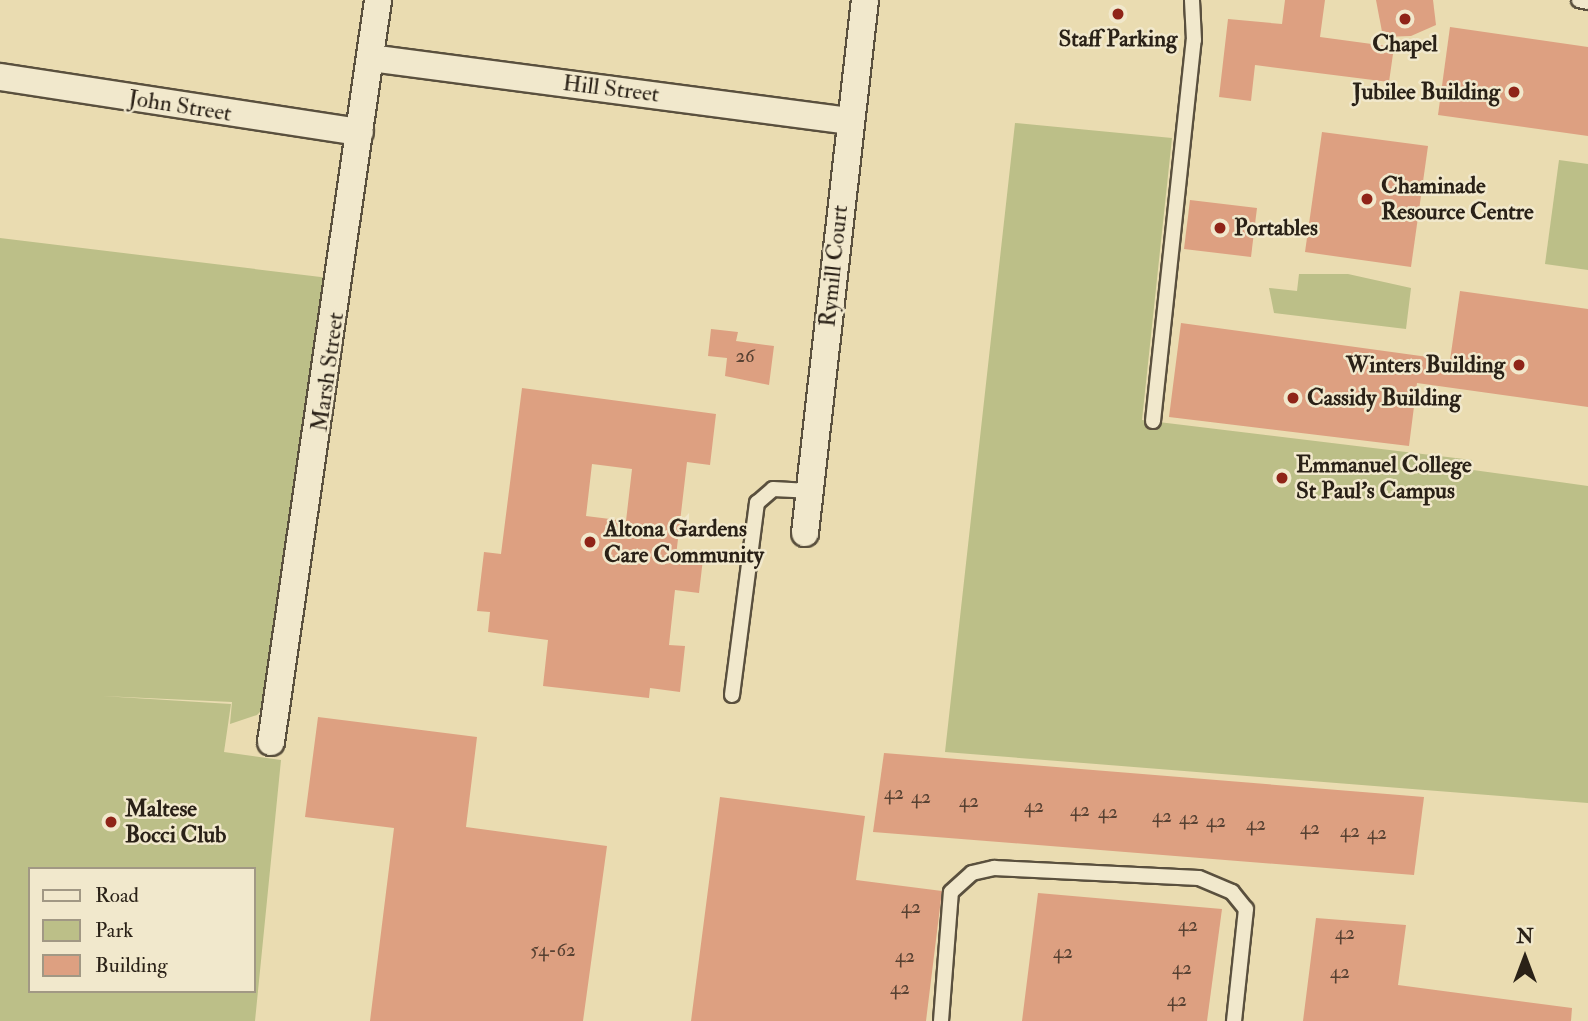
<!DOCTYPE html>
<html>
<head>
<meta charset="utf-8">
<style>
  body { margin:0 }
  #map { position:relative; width:1588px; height:1021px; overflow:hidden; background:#eadcb1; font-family:"IM FELL Double Pica",serif }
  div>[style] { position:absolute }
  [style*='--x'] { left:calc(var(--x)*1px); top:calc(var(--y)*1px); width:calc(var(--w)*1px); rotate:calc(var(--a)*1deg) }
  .green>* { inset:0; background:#bcbf88 }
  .building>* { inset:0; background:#dda081 }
  .roads { filter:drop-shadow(2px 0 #5a503e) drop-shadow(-2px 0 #5a503e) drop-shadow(0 2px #5a503e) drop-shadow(0 -2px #5a503e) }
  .service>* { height:14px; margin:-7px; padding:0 7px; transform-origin:7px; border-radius:7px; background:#f1e8cc }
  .minor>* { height:26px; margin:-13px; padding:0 13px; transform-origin:13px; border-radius:13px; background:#f1e8cc }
  .dots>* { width:19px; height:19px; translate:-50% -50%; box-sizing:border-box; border:4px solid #f1e8cc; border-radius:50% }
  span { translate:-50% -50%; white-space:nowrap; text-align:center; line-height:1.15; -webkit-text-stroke:5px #f1e8cc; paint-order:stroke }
  .number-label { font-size:19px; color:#574132 }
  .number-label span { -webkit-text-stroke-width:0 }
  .poi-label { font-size:23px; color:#2a2117; font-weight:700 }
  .right { translate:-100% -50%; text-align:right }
  .left { translate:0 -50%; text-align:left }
  .street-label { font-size:23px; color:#2a2117 }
  .legend { position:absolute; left:28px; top:867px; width:228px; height:126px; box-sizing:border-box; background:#f1e8cc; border:2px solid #a19884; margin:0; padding:9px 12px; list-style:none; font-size:21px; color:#2a2117 }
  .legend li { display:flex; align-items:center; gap:14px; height:35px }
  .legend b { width:35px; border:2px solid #a19884 }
  .north { position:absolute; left:1490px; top:923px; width:70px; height:70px; -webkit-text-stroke:5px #f1e8cc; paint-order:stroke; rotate:0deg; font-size:19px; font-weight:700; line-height:28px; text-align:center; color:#2a2117 }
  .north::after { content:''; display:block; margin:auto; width:24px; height:32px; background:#2a2117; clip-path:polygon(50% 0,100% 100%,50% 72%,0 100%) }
</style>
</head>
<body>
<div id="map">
  <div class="green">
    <div style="clip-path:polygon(1015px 123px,1172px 138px,1142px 420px,1472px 460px,1473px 470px,1588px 486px,1588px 803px,945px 752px)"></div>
    <div style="clip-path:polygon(1559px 160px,1588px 164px,1588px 270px,1545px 264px)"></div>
    <div style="clip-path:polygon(evenodd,0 238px,329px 278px,272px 699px,257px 715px,230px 724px,232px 702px,102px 696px,231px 704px,224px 752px,281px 760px,255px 1021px,0 1021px,0 238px,30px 869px,254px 869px,254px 991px,30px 991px,30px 869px)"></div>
    <div style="clip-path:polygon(1299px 274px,1348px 274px,1411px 288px,1406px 329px,1274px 313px,1269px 288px,1297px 291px)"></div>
  </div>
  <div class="building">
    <div style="clip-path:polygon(1285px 0,1325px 0,1320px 37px,1394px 47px,1389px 82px,1255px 65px,1251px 101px,1219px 97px,1228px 19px,1282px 24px)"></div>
    <div style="clip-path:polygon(1376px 0,1433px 0,1436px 25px,1411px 36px,1383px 37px)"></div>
    <div style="clip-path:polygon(1450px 27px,1588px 47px,1588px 136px,1438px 115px)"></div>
    <div style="clip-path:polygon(1322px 132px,1428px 146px,1411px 267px,1305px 252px)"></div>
    <div style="clip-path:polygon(1190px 200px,1257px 208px,1251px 257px,1184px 249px)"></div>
    <div style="clip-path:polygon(1460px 291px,1588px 309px,1588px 407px,1417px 383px,1409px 446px,1169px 417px,1181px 323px,1450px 360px)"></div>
    <div style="clip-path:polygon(711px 329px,738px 332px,736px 341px,774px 346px,769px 385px,725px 376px,727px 358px,708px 356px)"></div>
    <div style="clip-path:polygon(evenodd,522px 388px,716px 414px,710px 465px,687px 462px,676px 556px,703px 559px,699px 593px,675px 590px,669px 645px,685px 646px,680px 692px,650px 688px,649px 698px,543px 686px,548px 640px,488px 632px,490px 612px,477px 611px,484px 552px,501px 554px,522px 388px,592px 464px,632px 469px,626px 521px,586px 516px,592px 464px)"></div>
    <div style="clip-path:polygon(318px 717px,477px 737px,466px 827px,607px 846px,583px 1021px,370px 1021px,394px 828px,305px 817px)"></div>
    <div style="clip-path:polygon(884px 753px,1424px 797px,1414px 875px,873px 832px)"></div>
    <div style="clip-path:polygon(720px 797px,865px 816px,856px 880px,942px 891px,926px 1021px,691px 1021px)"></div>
    <div style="clip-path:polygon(1038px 893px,1222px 909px,1207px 1021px,1022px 1021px)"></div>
    <div style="clip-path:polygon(1316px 918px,1406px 925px,1398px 985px,1572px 1008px,1571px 1021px,1303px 1021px)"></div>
  </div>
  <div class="roads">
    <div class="service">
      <div style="--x:1579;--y:0;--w:9;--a:13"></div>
      <div style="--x:1153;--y:421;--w:383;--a:-83.9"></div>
      <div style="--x:1194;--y:40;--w:40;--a:-92.9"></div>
      <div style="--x:732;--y:695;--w:194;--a:-82.6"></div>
      <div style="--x:757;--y:503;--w:21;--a:-41"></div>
      <div style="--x:773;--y:489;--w:36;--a:3"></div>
      <div style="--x:941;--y:1021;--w:129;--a:-85.6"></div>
      <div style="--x:951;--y:892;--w:28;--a:-42"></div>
      <div style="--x:972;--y:873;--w:23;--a:-13"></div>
      <div style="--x:994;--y:868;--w:205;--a:2.8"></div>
      <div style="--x:1199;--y:878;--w:36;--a:23"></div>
      <div style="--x:1232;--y:892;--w:22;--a:51"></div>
      <div style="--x:1246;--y:909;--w:113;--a:96.1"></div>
    </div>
    <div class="minor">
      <div style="--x:371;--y:58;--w:484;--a:7.5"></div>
      <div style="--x:0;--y:77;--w:364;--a:8.7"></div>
      <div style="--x:805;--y:533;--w:536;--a:-83.58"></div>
      <div style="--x:271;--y:742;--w:750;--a:-81.79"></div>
    </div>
  </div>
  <div class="dots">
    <div style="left:1118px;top:14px;background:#8f2418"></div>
    <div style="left:1405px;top:19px;background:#8f2418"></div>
    <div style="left:1514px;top:92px;background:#8f2418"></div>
    <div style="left:1367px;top:199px;background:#8f2418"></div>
    <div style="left:1220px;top:228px;background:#8f2418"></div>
    <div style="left:1519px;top:365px;background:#8f2418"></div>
    <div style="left:1293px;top:398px;background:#8f2418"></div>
    <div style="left:1282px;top:478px;background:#8f2418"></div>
    <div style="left:590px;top:542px;background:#8f2418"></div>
    <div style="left:111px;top:822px;background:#8f2418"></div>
  </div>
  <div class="number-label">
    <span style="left:745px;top:357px">26</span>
    <span style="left:894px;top:794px">42</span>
    <span style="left:921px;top:798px">42</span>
    <span style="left:969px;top:802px">42</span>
    <span style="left:1034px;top:807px">42</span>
    <span style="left:1080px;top:811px">42</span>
    <span style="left:1108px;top:813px">42</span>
    <span style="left:1162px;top:817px">42</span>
    <span style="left:1189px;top:819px">42</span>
    <span style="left:1216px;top:822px">42</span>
    <span style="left:1256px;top:825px">42</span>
    <span style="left:1310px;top:829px">42</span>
    <span style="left:1350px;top:832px">42</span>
    <span style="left:1377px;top:834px">42</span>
    <span style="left:911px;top:908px">42</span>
    <span style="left:1188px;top:926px">42</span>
    <span style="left:1345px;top:934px">42</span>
    <span style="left:553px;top:951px">54-62</span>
    <span style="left:1063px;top:953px">42</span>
    <span style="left:905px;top:957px">42</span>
    <span style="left:1182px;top:969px">42</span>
    <span style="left:1340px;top:973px">42</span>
    <span style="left:900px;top:989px">42</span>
    <span style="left:1177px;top:1001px">42</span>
  </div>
  <div class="poi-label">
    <span style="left:1118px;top:39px">Staff Parking</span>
    <span style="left:1405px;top:44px">Chapel</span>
    <span class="right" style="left:1500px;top:92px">Jubilee Building</span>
    <span class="left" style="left:1381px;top:199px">Chaminade<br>Resource Centre</span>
    <span class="left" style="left:1234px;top:228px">Portables</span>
    <span class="right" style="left:1505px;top:365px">Winters Building</span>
    <span class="left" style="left:1307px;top:398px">Cassidy Building</span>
    <span class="left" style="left:1296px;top:478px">Emmanuel College<br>St Paul's Campus</span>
    <span class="left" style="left:604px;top:542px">Altona Gardens<br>Care Community</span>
    <span class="left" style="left:125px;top:822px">Maltese<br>Bocci Club</span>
  </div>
  <div class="street-label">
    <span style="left:611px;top:89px;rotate:7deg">Hill Street</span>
    <span style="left:180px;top:106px;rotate:9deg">John Street</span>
    <span style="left:834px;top:266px;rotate:-84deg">Rymill Court</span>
    <span style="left:328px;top:372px;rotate:-82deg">Marsh Street</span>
  </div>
  <ul class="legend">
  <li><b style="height:9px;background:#f1e8cc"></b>Road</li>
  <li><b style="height:19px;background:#bcbf88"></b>Park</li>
  <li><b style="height:19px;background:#dda081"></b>Building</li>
  </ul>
  <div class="north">N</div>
</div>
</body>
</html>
